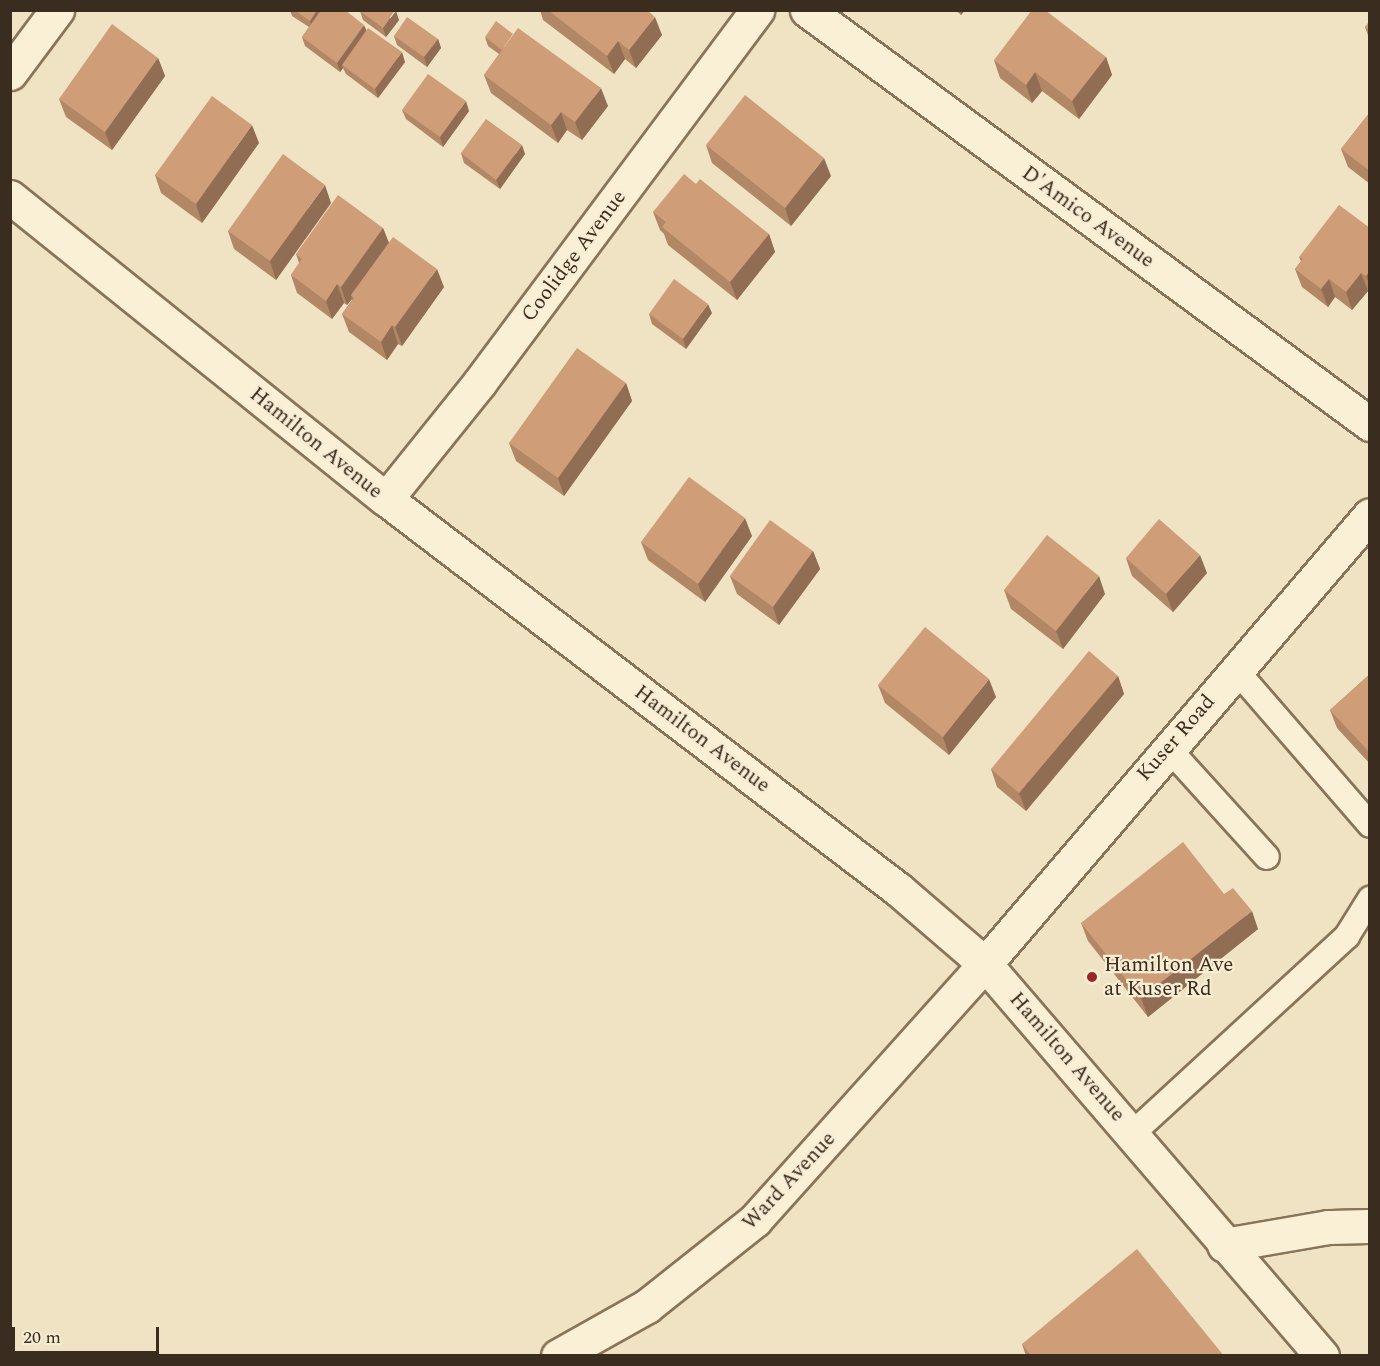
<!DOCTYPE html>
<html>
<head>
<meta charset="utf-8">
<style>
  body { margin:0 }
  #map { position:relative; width:1380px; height:1366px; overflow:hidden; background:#efe3c3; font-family:Spectral,serif }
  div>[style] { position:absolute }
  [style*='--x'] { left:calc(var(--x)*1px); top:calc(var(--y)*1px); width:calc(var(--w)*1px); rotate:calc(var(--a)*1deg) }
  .roads { filter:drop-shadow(2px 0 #8a7459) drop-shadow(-2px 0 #8a7459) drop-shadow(0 2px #8a7459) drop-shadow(0 -2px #8a7459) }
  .lane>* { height:24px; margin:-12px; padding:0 12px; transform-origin:12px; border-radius:12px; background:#faf0d6 }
  .street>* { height:33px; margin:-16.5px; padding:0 16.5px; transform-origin:16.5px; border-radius:16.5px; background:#faf0d6 }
  .secondary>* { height:33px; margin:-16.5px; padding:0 16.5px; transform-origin:16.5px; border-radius:16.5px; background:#faf0d6 }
  .wall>* { inset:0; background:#b28766 }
  .shaded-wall>* { inset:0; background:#916e53 }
  .building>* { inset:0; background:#cf9d77 }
  .dots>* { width:16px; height:16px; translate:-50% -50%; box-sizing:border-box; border:3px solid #f7edd3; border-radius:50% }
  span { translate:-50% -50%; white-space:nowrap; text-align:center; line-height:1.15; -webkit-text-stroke:4.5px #f7edd3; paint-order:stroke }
  .street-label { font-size:21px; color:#3a2c1e }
  .poi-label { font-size:21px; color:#3a2c1e }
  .left { translate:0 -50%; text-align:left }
  .frame { position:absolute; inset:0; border:12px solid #3a2c1e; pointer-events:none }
  .scale { position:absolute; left:12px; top:1327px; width:147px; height:27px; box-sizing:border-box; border:3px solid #3a2c1e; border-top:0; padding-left:8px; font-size:18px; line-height:21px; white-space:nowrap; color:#3a2c1e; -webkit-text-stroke:4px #f7edd3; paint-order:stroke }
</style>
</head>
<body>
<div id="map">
  <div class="roads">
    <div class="lane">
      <div style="--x:1235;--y:669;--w:206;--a:49.1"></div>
      <div style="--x:1168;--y:748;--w:147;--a:47.8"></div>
      <div style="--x:1133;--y:1133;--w:291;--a:-42.6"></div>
      <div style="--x:1347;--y:936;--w:44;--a:-58.1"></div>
    </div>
    <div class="street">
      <div style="--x:807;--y:10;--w:699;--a:36.33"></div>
      <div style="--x:10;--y:73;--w:79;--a:-53.3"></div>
      <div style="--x:386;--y:499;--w:150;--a:-51.2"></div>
      <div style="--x:480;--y:382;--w:464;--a:-53.3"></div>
    </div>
    <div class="secondary">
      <div style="--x:10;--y:197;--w:482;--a:38.8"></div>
      <div style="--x:386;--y:499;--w:645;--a:37.31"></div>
      <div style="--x:899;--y:890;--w:113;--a:40.7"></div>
      <div style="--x:985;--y:964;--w:517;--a:49.31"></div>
      <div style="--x:1224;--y:1245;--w:106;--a:-9.8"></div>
      <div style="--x:1328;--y:1227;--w:42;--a:-1.4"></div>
      <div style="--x:558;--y:1356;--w:102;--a:-29.3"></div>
      <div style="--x:647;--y:1306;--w:138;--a:-38.5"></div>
      <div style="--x:755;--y:1220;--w:344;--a:-48.1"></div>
      <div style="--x:985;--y:964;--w:591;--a:-49.39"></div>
    </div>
  </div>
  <div class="wall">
    <div style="clip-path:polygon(290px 10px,345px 10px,366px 31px,405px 62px,378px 98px,346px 74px,343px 68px,340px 72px,305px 46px,302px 37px,309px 27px,292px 16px)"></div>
    <div style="clip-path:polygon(540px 10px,647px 10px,662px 35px,636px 68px,625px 59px,614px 74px,543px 20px)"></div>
    <div style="clip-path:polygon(955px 10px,965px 10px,961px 15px)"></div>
    <div style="clip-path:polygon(360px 11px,399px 20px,386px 37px,363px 20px)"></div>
    <div style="clip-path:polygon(1370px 21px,1370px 41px,1365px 27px)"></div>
    <div style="clip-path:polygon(394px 36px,438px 39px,441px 48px,427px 67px,397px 45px)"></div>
    <div style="clip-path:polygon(485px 37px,608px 106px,582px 140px,567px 130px,558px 143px,491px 93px,484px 75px,499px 54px,488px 46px)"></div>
    <div style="clip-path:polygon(1106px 57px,1112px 75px,1079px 119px,1042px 91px,1032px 103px,1000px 78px,994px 60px)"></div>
    <div style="clip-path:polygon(158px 58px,165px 76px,112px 150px,66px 117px,59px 99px)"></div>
    <div style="clip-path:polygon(402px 110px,469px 111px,443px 147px,406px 119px)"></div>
    <div style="clip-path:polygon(1370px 112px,1370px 184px,1348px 167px,1341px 149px)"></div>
    <div style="clip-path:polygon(259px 143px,202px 223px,161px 193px,155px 175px)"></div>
    <div style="clip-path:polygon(706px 145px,831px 176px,791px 226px,712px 163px)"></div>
    <div style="clip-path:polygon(461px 153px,525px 154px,500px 189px,464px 163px)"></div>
    <div style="clip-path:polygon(696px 184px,769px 234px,775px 252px,737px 300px,668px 245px,664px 234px,660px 230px,653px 212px)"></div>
    <div style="clip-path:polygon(331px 203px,276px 280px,234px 249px,228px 231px)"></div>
    <div style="clip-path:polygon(383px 228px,389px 243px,444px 287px,402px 346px,398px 344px,387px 360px,349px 332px,342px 314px,352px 300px,352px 299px,347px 305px,344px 303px,332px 319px,297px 293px,291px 275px,299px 263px,296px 254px)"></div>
    <div style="clip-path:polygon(1370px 228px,1370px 292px,1368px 291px,1352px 310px,1335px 297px,1328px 307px,1302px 287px,1295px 269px,1301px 261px,1299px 257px)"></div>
    <div style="clip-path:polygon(712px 313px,686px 349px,652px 324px,649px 314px)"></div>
    <div style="clip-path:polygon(626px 383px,632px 401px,564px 496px,516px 461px,509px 443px)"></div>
    <div style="clip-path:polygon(752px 536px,705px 602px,648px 560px,641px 542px)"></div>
    <div style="clip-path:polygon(813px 551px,820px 569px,779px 625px,737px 594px,730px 576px)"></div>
    <div style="clip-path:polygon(1126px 558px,1207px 573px,1173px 612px,1132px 576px)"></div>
    <div style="clip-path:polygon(1004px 590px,1105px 594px,1063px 649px,1011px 609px)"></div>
    <div style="clip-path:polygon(1370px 674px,1370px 764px,1337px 728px,1330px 710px)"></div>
    <div style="clip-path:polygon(1118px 676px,1124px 694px,1026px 811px,997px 787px,991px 769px)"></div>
    <div style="clip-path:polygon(878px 685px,996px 697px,949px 755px,885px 703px)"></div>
    <div style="clip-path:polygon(1224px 894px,1258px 929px,1148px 1017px,1088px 941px,1081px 923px)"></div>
    <div style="clip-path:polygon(1022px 1344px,1224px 1356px,1026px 1356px)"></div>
  </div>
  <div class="shaded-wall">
    <div style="clip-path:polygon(317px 10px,326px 10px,313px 30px,310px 21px)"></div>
    <div style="clip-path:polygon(960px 10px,965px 10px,961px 15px)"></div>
    <div style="clip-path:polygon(396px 11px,399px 20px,386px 37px,383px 28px)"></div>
    <div style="clip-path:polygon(655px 17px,662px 35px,636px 68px,629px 50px)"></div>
    <div style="clip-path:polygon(364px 25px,368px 34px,342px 65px,343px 68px,340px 72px,337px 63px)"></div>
    <div style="clip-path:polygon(438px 39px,441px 48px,427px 67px,424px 57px)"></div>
    <div style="clip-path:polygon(618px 41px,625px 59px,614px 74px,607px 56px)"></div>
    <div style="clip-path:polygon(402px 52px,405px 62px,378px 98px,375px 89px)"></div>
    <div style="clip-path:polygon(1106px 57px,1112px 75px,1079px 119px,1072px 101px)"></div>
    <div style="clip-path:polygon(158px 58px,165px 76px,112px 150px,105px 132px)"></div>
    <div style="clip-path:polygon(1035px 72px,1042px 91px,1032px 103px,1026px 85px)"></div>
    <div style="clip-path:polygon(601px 88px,608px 106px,582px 140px,575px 122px)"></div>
    <div style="clip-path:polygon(466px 101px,469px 111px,443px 147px,440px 137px)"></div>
    <div style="clip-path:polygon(561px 112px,567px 130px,558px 143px,551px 125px)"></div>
    <div style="clip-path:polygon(252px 125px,259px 143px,202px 223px,196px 204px)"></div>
    <div style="clip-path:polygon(522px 145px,525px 154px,500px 189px,496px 180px)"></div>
    <div style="clip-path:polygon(824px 158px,831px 176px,791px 226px,785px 208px)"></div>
    <div style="clip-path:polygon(325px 185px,331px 203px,276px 280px,270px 261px)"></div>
    <div style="clip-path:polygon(383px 228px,390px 246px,351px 295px,352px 299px,347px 305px,341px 287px)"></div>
    <div style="clip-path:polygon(769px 234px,775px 252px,737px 300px,730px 282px)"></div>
    <div style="clip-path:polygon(437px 269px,444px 287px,402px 346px,395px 327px)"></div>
    <div style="clip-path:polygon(1370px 271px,1370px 286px,1366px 276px)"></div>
    <div style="clip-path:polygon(1361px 273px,1368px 291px,1352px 310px,1346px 292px)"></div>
    <div style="clip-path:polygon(1329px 279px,1335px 297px,1328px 307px,1321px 289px)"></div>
    <div style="clip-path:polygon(337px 284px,344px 303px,332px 319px,326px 301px)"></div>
    <div style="clip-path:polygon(708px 304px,712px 313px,686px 349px,683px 339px)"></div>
    <div style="clip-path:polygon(392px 325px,398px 344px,387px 360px,381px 342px)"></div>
    <div style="clip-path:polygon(626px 383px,632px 401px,564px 496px,558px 478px)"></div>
    <div style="clip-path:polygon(745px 518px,752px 536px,705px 602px,698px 584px)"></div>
    <div style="clip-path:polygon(813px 551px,820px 569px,779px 625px,773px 607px)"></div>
    <div style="clip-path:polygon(1200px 555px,1207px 573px,1173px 612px,1166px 594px)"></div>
    <div style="clip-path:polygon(1099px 576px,1105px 594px,1063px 649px,1056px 631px)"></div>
    <div style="clip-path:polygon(1118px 676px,1124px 694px,1026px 811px,1019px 793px)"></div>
    <div style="clip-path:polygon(989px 679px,996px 697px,949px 755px,943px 737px)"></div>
    <div style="clip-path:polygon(1252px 911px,1258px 929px,1148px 1017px,1141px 998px)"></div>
  </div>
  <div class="building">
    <div style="clip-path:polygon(294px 10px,317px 10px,310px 21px)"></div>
    <div style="clip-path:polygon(321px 10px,345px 10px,364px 25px,337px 63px,302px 37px)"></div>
    <div style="clip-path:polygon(395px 10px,383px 28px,360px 11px,360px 10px)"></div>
    <div style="clip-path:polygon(548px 10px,647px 10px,655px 17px,629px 50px,618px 41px,607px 56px)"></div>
    <div style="clip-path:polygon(1032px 10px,1045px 10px,1106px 57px,1072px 101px,1035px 72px,1026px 85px,994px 60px)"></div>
    <div style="clip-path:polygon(407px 17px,438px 39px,424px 57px,394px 36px)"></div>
    <div style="clip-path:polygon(496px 21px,513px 34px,502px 50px,485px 37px)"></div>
    <div style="clip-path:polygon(1370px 21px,1370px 31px,1365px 27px)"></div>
    <div style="clip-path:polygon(112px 24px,158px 58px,105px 132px,59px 99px)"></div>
    <div style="clip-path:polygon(368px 28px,402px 52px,375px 89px,342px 65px)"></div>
    <div style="clip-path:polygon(518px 28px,601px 88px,575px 122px,561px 112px,551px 125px,484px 75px)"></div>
    <div style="clip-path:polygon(428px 74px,466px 101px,440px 137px,402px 110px)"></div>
    <div style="clip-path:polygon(745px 95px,824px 158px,785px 208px,706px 145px)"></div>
    <div style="clip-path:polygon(212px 96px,252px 125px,196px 204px,155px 175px)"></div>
    <div style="clip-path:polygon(1370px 112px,1370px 171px,1341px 149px)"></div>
    <div style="clip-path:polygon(486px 119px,522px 145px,496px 180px,461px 153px)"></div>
    <div style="clip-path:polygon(283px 154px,325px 185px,270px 261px,228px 231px)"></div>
    <div style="clip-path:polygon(684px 174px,696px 184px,700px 179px,769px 234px,730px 282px,662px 227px,666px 222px,653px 212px)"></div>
    <div style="clip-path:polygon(338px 195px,383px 228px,341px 287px,337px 284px,326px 301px,291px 275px,302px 259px,296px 254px)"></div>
    <div style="clip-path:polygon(1339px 205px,1370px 228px,1370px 271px,1366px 276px,1361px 273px,1346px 292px,1329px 279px,1321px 289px,1295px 269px,1303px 259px,1299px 257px)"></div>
    <div style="clip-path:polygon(393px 237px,437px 269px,395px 327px,392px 325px,381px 342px,342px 314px,354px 298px,351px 295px)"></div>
    <div style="clip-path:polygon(674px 279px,708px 304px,683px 339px,649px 314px)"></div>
    <div style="clip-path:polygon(577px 348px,626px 383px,558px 478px,509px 443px)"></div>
    <div style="clip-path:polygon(689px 477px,745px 518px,698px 584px,641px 542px)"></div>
    <div style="clip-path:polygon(1159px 519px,1200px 555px,1166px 594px,1126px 558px)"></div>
    <div style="clip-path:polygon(770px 520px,813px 551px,773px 607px,730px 576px)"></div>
    <div style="clip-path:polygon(1047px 535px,1099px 576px,1056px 631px,1004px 590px)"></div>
    <div style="clip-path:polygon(925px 627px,989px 679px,943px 737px,878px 685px)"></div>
    <div style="clip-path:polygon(1089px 651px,1118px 676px,1019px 793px,991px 769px)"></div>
    <div style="clip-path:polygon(1370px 674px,1370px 753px,1330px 710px)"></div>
    <div style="clip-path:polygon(1183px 842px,1224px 894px,1233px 888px,1252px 911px,1141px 998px,1081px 923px)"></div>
    <div style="clip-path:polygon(1137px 1249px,1224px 1356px,1031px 1356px,1022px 1344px)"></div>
  </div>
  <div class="dots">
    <div style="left:1092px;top:977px;background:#9b2827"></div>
  </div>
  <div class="street-label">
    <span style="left:1088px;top:217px;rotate:36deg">D'Amico Avenue</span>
    <span style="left:574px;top:256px;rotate:-53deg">Coolidge Avenue</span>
    <span style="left:316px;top:443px;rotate:39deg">Hamilton Avenue</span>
    <span style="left:1176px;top:738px;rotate:-49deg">Kuser Road</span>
    <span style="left:702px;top:739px;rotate:37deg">Hamilton Avenue</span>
    <span style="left:1067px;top:1057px;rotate:49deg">Hamilton Avenue</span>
    <span style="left:789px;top:1181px;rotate:-47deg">Ward Avenue</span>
  </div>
  <div class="poi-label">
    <span class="left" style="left:1104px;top:977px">Hamilton Ave<br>at Kuser Rd</span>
  </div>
  <div class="frame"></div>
  <div class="scale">20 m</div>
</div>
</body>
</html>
